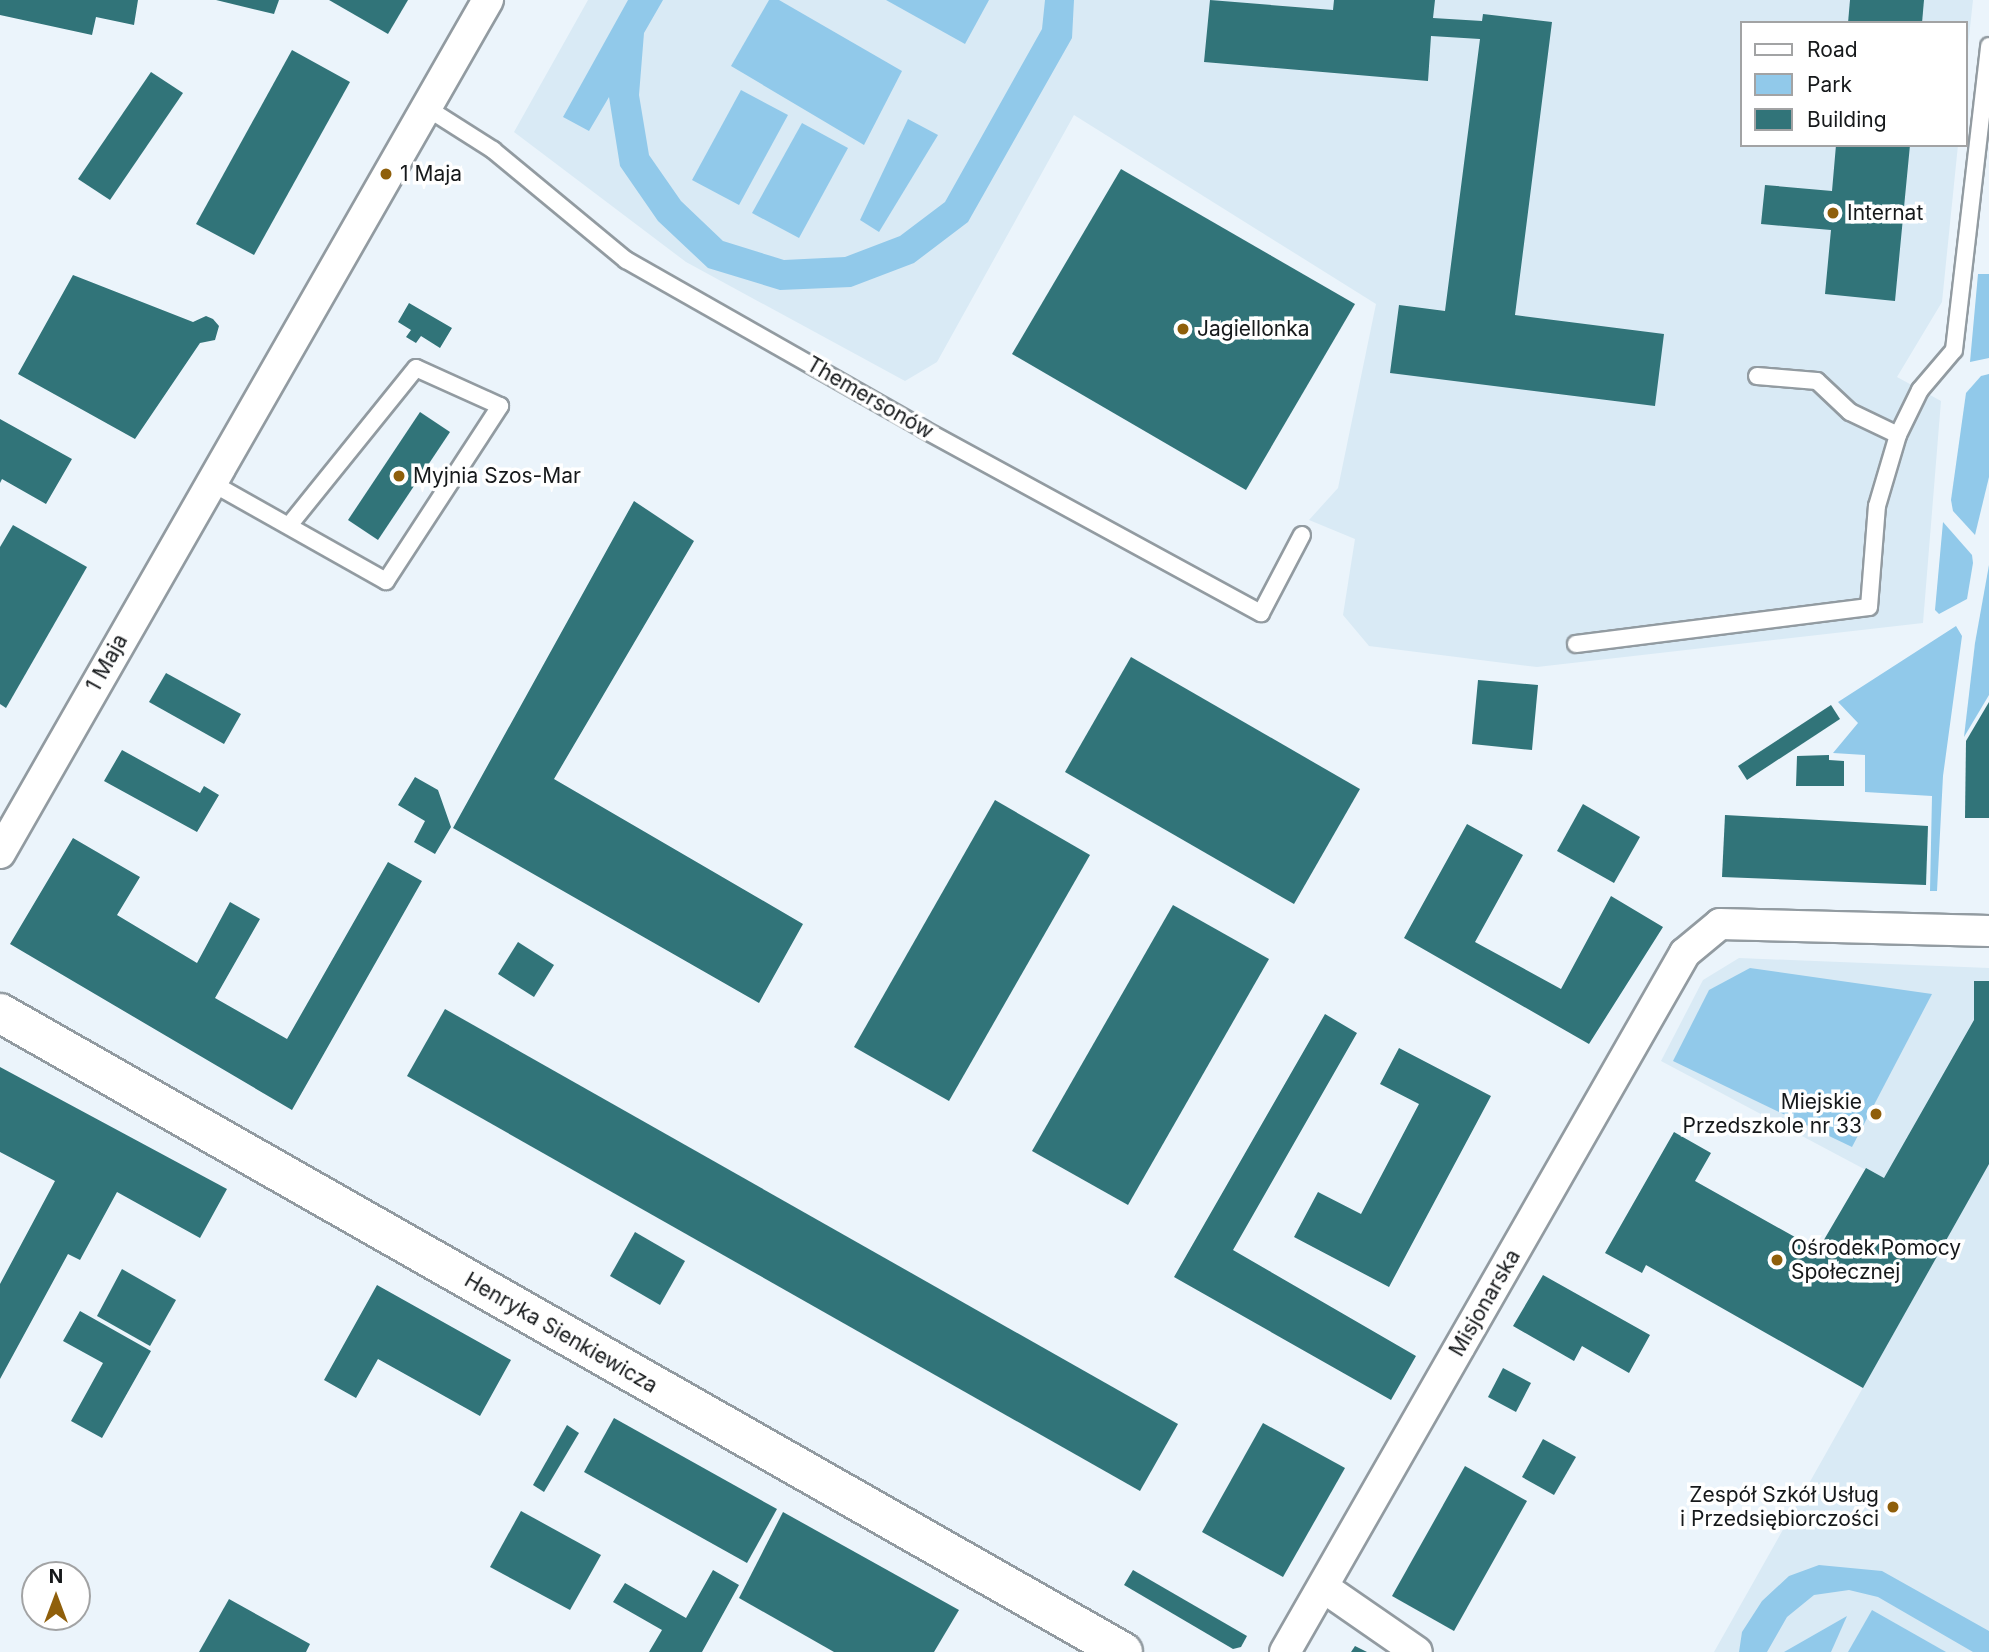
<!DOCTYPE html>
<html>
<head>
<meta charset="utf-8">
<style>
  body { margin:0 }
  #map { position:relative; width:1989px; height:1652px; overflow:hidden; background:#ebf4fb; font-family:Inter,sans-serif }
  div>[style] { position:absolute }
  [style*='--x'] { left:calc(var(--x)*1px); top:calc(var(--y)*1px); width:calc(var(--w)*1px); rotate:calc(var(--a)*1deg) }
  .built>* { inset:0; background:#d9eaf5 }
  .green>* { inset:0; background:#91c9ea }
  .building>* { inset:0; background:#317479 }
  .roads { filter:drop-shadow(2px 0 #929ba1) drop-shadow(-2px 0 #929ba1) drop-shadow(0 2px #929ba1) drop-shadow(0 -2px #929ba1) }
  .service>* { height:16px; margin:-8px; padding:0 8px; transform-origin:8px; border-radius:8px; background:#fff }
  .minor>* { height:30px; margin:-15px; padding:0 15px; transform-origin:15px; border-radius:15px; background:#fff }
  .tertiary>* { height:38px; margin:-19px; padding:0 19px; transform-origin:19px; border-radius:19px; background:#fff }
  .dots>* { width:19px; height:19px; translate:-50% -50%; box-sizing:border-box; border:4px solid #fff; border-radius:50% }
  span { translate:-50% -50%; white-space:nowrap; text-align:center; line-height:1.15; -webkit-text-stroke:7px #fff; paint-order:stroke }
  .poi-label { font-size:21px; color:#16191b }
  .left { translate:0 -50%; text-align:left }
  .right { translate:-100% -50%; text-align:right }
  .street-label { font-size:21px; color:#16191b }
  .legend { position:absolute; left:1740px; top:21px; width:228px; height:126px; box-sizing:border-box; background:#fff; border:2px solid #a2a3a4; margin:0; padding:9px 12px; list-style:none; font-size:21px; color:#16191b }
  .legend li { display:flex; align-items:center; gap:14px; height:35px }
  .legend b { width:35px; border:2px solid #a2a3a4 }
  .north { position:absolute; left:21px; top:1561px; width:70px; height:70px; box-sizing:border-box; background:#fff; border:2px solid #a2a3a4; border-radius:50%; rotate:0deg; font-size:19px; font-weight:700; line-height:28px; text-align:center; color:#16191b }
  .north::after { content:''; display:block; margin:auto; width:24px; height:32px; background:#8f5f0b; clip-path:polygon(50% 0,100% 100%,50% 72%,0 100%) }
</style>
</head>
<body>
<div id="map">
  <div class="built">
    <div style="clip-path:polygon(588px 0,1973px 0,1966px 65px,1966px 23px,1742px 23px,1742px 145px,1958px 145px,1942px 302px,1897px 377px,1941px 401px,1923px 623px,1537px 667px,1369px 646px,1343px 615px,1355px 539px,1309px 520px,1338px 488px,1376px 304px,1074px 115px,937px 362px,905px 381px,686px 262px,514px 132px)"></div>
    <div style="clip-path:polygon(1739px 958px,1989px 968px,1989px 1652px,1714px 1652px,1958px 1219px,1661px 1061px,1703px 980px)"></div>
  </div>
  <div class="green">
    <div style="clip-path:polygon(628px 0,663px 0,644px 33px,639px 95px,649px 155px,681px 201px,723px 241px,784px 260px,845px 257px,900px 236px,945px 202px,1042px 29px,1045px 0,1074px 0,1072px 38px,968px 222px,914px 263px,851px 287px,780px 290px,708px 268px,658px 221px,620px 166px,609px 97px,589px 131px,563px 117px)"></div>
    <div style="clip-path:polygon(769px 0,779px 0,902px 71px,864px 145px,731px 66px)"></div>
    <div style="clip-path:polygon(886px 0,989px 0,965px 44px)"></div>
    <div style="clip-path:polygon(741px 90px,788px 115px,739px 205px,692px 180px)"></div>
    <div style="clip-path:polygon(908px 119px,938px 135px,879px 232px,860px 220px)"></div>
    <div style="clip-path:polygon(802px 123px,848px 148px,799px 238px,752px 213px)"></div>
    <div style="clip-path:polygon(1978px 274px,1989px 274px,1989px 358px,1970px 362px)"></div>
    <div style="clip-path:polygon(1989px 374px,1989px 477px,1975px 535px,1953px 511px,1951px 500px,1966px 393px,1981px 376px)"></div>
    <div style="clip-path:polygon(1943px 522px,1972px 555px,1973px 563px,1967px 599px,1939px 614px,1935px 610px)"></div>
    <div style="clip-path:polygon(1989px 565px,1989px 695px,1964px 737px,1975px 643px)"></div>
    <div style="clip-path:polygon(1956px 626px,1962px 636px,1943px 776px,1937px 891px,1930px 891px,1932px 796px,1865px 792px,1865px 755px,1833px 753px,1858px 723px,1838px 702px)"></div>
    <div style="clip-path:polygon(1750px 968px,1932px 994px,1852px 1147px,1673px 1061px,1709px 990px)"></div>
    <div style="clip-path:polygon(1819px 1565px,1882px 1571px,1989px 1631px,1989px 1652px,1973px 1652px,1878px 1597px,1849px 1590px,1814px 1595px,1787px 1617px,1767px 1652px,1739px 1652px,1742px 1632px,1762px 1601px,1789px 1576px)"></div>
    <div style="clip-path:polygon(1872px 1610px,1946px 1652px,1848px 1652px)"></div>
    <div style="clip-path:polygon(1847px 1616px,1831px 1652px,1784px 1652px)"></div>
  </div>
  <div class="building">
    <div style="clip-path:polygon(0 0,138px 0,134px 25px,96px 17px,92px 35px,0 15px)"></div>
    <div style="clip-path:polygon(216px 0,279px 0,274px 14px)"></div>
    <div style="clip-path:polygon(329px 0,408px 0,388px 34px)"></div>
    <div style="clip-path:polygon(1210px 0,1333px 10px,1334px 0,1435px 0,1433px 18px,1482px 21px,1483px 14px,1552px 22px,1515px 315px,1664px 334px,1655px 406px,1390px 373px,1399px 305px,1445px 311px,1480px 39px,1431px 36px,1428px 81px,1204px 62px)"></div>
    <div style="clip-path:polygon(1850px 0,1924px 0,1922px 23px,1848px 23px)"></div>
    <div style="clip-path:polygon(292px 50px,350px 82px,254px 255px,196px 224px)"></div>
    <div style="clip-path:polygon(151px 72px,183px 93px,110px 200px,78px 179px)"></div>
    <div style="clip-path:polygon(1836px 145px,1910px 145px,1895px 301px,1825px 294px,1831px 230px,1761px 224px,1765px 185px,1832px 191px)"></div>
    <div style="clip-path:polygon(1121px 169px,1355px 304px,1246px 490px,1012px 354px)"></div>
    <div style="clip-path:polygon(73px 275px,193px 322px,206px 316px,213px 319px,219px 326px,215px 340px,200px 343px,135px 439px,18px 374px)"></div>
    <div style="clip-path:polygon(409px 303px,452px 328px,440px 348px,421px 336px,416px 343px,406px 337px,411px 330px,398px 322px)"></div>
    <div style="clip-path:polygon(420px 412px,450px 432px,378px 540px,348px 520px)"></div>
    <div style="clip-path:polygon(0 419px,72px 459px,46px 504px,2px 479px,0 483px)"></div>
    <div style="clip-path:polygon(634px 501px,694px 541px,554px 779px,803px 924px,759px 1003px,453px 828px)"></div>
    <div style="clip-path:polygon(13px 525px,87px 567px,6px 708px,0 704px,0 547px)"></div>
    <div style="clip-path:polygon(1131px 657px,1360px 789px,1294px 904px,1065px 772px)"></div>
    <div style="clip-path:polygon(166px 673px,241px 714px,224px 744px,149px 702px)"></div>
    <div style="clip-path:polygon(1478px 680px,1538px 685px,1532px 750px,1472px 744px)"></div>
    <div style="clip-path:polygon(1989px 702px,1989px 818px,1965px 818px,1966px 741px)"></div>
    <div style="clip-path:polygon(1831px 705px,1840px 719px,1747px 780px,1738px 766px)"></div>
    <div style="clip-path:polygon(122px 750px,200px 793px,204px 786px,219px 795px,197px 832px,104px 781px)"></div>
    <div style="clip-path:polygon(1829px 755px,1829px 760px,1844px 761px,1844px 786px,1796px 786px,1797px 756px)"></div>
    <div style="clip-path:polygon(415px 777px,438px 790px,451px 827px,435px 854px,414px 842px,425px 821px,398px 805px)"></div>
    <div style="clip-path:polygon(995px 800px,1090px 855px,949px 1101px,854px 1047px)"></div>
    <div style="clip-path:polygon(1583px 804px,1640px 837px,1614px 883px,1557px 851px)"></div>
    <div style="clip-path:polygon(1725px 815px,1928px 826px,1926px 885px,1722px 877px)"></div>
    <div style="clip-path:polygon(1467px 824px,1523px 855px,1475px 942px,1561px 989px,1611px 896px,1663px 927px,1589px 1044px,1404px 938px)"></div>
    <div style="clip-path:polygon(73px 838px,140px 877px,117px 915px,197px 963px,230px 902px,260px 919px,215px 998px,287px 1039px,388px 862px,422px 881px,292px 1110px,10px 944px)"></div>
    <div style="clip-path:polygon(1173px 905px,1269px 959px,1128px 1205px,1032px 1151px)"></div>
    <div style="clip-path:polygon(518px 942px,554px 965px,534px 997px,498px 974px)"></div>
    <div style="clip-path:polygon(1974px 981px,1989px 981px,1989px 1164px,1863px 1388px,1646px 1265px,1642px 1273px,1605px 1253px,1674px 1132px,1711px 1153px,1695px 1181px,1818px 1250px,1866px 1168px,1884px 1178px,1974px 1020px)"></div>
    <div style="clip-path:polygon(445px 1009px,1178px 1424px,1140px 1491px,407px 1076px)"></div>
    <div style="clip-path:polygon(1325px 1014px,1357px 1033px,1233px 1250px,1416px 1356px,1391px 1400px,1174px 1277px)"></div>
    <div style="clip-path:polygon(1399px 1048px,1491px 1096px,1389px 1287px,1294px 1237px,1318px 1192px,1361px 1214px,1419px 1104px,1380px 1084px)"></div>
    <div style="clip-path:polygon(0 1067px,227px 1189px,200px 1238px,117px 1192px,80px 1260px,68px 1254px,0 1379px,0 1284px,55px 1181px,0 1152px)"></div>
    <div style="clip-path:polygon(635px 1232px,685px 1261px,660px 1305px,610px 1276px)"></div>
    <div style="clip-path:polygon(122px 1269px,176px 1300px,150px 1346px,97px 1316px)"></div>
    <div style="clip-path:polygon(1543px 1275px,1650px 1335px,1629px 1373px,1582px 1346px,1574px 1361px,1513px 1326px)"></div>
    <div style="clip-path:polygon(377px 1285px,511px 1360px,480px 1416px,378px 1359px,356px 1398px,324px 1380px)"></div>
    <div style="clip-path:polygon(80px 1311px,151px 1351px,102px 1438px,71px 1421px,103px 1363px,63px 1341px)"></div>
    <div style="clip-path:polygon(1503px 1368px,1531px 1383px,1516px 1412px,1488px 1397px)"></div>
    <div style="clip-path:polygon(614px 1418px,777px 1509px,747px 1563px,584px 1472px)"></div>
    <div style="clip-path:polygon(1263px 1423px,1345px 1468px,1283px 1577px,1202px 1532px)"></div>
    <div style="clip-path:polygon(567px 1425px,579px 1433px,544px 1492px,533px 1485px)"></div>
    <div style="clip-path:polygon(1543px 1439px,1576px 1457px,1554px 1495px,1522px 1477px)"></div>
    <div style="clip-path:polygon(1465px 1466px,1527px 1501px,1454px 1631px,1392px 1596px)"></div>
    <div style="clip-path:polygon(521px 1511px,601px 1555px,570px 1610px,490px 1567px)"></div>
    <div style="clip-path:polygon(783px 1512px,959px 1610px,934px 1652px,834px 1652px,739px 1598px)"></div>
    <div style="clip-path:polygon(713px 1570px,739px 1585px,702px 1652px,649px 1652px,662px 1630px,613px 1602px,625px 1583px,686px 1618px)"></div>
    <div style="clip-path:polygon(1133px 1570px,1247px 1636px,1241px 1647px,1233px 1649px,1124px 1585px)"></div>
    <div style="clip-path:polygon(229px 1599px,310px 1644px,306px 1652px,199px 1652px)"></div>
    <div style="clip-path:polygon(1355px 1646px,1367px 1652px,1351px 1652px)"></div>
  </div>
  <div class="roads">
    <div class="service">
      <div style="--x:424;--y:106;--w:82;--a:32.5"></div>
      <div style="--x:493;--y:150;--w:173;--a:39.6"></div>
      <div style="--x:626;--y:260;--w:342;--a:29.6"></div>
      <div style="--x:923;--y:429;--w:385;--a:28.6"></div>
      <div style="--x:1261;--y:613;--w:88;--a:-62.3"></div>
      <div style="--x:1757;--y:376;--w:60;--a:4.8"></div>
      <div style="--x:1817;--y:381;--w:45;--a:43.2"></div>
      <div style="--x:1850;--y:412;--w:53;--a:25.6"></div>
      <div style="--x:210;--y:482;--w:202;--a:29.4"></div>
      <div style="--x:386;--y:581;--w:209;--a:-56.9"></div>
      <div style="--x:500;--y:406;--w:92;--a:-155.7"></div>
      <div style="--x:416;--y:368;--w:201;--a:128.9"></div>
      <div style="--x:1576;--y:644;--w:295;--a:-7.2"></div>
      <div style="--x:1869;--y:607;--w:101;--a:-85.5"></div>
      <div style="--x:1877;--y:506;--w:74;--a:-73.5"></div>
      <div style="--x:1898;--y:435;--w:50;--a:-63.9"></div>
      <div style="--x:1920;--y:390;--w:52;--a:-49.6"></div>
      <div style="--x:1954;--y:350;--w:306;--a:-83.4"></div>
    </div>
    <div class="minor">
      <div style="--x:0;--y:853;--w:983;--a:-60.23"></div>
      <div style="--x:1323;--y:1587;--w:114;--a:34.7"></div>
      <div style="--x:1285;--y:1652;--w:805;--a:-60.22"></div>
      <div style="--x:1685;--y:953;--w:45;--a:-39.6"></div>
      <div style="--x:1720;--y:924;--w:269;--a:1.5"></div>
    </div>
    <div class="tertiary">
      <div style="--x:0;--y:1013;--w:1292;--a:29.64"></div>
    </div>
  </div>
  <div class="dots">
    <div style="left:386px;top:174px;background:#8f5f0b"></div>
    <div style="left:1833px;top:213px;background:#8f5f0b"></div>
    <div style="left:1183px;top:329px;background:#8f5f0b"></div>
    <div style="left:399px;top:476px;background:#8f5f0b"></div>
    <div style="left:1876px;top:1114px;background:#8f5f0b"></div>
    <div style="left:1777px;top:1260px;background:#8f5f0b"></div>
    <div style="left:1893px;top:1507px;background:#8f5f0b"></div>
  </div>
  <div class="poi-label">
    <span class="left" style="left:400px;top:174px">1 Maja</span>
    <span class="left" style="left:1847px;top:213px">Internat</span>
    <span class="left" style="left:1197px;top:329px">Jagiellonka</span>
    <span class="left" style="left:413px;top:476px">Myjnia Szos-Mar</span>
    <span class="right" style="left:1862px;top:1114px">Miejskie<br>Przedszkole nr 33</span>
    <span class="left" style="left:1791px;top:1260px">Ośrodek Pomocy<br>Społecznej</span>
    <span class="right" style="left:1879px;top:1507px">Zespół Szkół Usług<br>i Przedsiębiorczości</span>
  </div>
  <div class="street-label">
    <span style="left:870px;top:398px;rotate:30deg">Themersonów</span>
    <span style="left:107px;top:663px;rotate:-61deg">1 Maja</span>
    <span style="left:1485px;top:1303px;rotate:-60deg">Misjonarska</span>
    <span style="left:561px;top:1333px;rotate:30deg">Henryka Sienkiewicza</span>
  </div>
  <ul class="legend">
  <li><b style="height:9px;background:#fff"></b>Road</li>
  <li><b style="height:19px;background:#91c9ea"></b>Park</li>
  <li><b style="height:19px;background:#317479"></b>Building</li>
  </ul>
  <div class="north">N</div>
</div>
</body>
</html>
